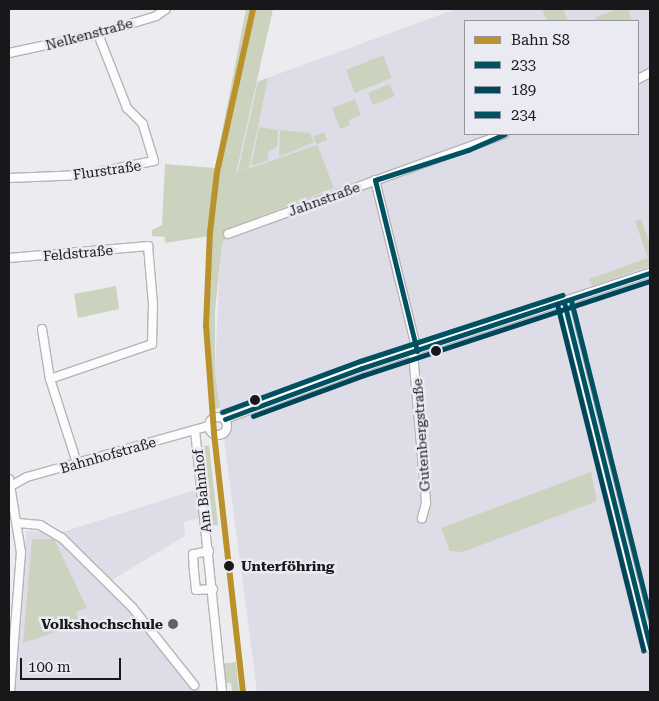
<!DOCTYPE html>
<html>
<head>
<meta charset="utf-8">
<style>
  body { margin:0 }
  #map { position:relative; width:659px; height:701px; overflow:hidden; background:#ececf0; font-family:"Roboto Serif",serif }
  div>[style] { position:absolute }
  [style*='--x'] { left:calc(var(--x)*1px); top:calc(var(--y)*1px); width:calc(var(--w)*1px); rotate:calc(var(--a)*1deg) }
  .built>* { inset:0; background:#dedde7 }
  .green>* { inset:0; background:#cbd3bf }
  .roads { filter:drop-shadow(1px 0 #b5b4b8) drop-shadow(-1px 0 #b5b4b8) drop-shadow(0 1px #b5b4b8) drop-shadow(0 -1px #b5b4b8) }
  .minor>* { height:8px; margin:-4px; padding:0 4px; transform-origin:4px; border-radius:4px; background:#fcfcfd }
  .minor>.ring { margin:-4px; padding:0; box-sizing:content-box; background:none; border:8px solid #fcfcfd; border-radius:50% }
  .bus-1>* { height:5px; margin:-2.5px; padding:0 2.5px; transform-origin:2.5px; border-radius:2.5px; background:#005262 }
  .bus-2>* { height:5px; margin:-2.5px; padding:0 2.5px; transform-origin:2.5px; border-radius:2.5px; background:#00465a }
  .bus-3>* { height:5px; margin:-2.5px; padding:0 2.5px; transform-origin:2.5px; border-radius:2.5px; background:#005262 }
  .rail-1>* { height:6px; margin:-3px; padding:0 3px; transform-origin:3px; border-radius:3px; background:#ba922c }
  .dots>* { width:14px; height:14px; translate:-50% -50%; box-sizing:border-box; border:2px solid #eaeaf2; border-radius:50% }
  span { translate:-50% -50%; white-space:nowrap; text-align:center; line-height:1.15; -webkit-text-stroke:5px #eaeaf2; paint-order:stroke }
  .street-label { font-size:14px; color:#18181b }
  .stop-label { font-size:14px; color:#18181b; font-weight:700 }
  .left { translate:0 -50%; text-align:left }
  .poi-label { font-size:14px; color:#18181b; font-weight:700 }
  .right { translate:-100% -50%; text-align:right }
  .frame { position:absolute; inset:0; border:10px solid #18181b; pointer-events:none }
  .legend { position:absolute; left:464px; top:20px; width:175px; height:115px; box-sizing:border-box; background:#eaeaf2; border:1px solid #96969c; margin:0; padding:6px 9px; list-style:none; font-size:15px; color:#18181b }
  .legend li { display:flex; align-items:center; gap:10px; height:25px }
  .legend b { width:25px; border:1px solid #96969c }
  .scale { position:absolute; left:20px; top:658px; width:101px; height:22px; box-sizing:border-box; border:2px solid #18181b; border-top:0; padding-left:6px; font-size:15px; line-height:18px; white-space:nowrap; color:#18181b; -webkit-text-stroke:4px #eaeaf2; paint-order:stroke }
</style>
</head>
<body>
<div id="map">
  <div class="built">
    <div style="clip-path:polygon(evenodd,456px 9px,650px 9px,650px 692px,257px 692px,215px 370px,221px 239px,256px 82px,456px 9px,465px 21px,638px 21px,638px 134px,465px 134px,465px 21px)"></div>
    <div style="clip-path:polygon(198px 489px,199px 518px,184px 522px,185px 536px,107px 583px,202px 692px,13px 692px,26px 531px,66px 531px)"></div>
  </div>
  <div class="green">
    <div style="clip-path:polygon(246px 9px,273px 9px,236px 173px,317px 145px,313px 137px,324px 132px,327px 140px,317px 144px,334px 188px,230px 228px,222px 244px,215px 311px,215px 371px,220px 408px,210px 410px,206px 277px,209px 236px,165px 243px,165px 237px,152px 236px,152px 230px,162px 225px,165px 164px,215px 168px)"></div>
    <div style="clip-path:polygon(542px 9px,563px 9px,568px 21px,547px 21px)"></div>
    <div style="clip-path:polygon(618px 9px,628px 9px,632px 21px,595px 21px,596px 17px)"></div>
    <div style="clip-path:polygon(383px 55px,392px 78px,355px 93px,346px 70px)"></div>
    <div style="clip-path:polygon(268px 78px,249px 168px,238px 172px,258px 82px)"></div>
    <div style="clip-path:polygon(389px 84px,395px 96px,373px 105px,368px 93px)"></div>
    <div style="clip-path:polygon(355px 99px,361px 115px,349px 120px,350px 125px,340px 129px,332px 108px)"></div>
    <div style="clip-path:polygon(259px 127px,278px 130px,277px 147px,268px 152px,268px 160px,251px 166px)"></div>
    <div style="clip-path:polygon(280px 130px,310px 133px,314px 142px,279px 157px)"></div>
    <div style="clip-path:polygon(641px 219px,650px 244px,650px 266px,592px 286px,589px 279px,648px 258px,635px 221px)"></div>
    <div style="clip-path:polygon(116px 286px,119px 309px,78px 318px,74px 294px)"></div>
    <div style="clip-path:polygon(209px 445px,218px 525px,209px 526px,200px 447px)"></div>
    <div style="clip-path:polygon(591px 472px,597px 501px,463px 552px,450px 551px,441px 528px)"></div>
    <div style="clip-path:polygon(32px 539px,54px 539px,87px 608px,76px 612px,80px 624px,23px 643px)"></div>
    <div style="clip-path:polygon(236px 662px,239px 692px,232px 692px,231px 683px,225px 683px,222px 664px)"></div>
  </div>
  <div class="roads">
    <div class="minor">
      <div style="--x:9;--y:53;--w:91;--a:-12.1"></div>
      <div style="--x:98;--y:34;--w:61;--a:-17.2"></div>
      <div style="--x:156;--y:16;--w:12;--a:-35"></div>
      <div style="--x:638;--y:79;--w:13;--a:-27"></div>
      <div style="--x:9;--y:178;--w:74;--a:-2.3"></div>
      <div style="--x:83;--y:175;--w:72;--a:-11.2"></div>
      <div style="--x:154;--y:161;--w:39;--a:-107"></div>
      <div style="--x:143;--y:124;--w:23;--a:-135"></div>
      <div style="--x:127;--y:108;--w:79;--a:-111.4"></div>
      <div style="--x:375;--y:180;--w:176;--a:76.2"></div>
      <div style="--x:228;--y:234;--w:294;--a:-19.9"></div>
      <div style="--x:9;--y:258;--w:140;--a:-4.9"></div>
      <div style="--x:148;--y:246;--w:58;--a:85.1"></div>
      <div style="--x:153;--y:304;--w:40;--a:91.4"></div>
      <div style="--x:152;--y:344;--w:108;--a:161.1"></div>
      <div style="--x:564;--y:302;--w:285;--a:76"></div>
      <div style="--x:42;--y:329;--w:51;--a:80.9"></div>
      <div style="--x:50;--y:379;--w:88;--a:72.2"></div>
      <div style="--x:413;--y:353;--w:151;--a:85"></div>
      <div style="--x:426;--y:503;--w:16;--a:105"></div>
      <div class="ring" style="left:209px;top:417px;width:10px;height:10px"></div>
      <div style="--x:225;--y:419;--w:146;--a:-20.4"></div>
      <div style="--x:362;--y:368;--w:303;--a:-18.3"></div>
      <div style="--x:195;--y:430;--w:263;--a:84.1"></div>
      <div style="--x:9;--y:479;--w:74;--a:80.7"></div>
      <div style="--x:21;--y:552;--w:140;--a:94.5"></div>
      <div style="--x:9;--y:487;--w:21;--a:-29"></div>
      <div style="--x:27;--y:477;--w:189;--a:-15.7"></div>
      <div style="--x:18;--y:523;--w:22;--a:5"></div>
      <div style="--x:40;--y:525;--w:26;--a:31"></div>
      <div style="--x:62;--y:538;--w:98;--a:44.6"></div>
      <div style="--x:132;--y:607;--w:100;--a:51.5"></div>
      <div style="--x:209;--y:551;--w:16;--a:169"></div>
      <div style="--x:193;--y:554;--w:17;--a:87"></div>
      <div style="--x:194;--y:571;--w:19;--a:84"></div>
      <div style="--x:196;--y:590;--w:17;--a:-3"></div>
      <div style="--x:634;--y:582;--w:68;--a:76.4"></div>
    </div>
  </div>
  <div class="bus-1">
    <div style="--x:564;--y:302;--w:357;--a:76"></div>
    <div style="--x:417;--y:351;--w:176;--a:-103.8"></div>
    <div style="--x:375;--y:180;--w:98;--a:-17.9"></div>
    <div style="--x:468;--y:150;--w:40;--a:-23.4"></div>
    <div style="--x:225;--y:419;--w:146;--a:-20.4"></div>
    <div style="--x:362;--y:368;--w:303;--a:-18.3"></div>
  </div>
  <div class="bus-2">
    <div style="--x:557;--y:304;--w:357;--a:76"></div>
    <div style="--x:253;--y:416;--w:118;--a:-20.3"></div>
    <div style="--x:364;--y:375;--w:301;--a:-18.2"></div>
  </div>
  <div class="bus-3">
    <div style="--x:571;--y:300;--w:328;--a:76"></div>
    <div style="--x:222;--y:412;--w:147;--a:-20.3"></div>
    <div style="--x:360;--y:361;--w:213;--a:-18.1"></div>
  </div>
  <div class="rail-1">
    <div style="--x:243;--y:692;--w:262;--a:-96.4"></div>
    <div style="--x:214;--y:432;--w:106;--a:-94.3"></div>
    <div style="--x:206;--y:326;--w:94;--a:-87.6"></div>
    <div style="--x:210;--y:232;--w:60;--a:-83.3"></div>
    <div style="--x:217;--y:172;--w:167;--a:-77.5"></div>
  </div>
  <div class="dots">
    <div style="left:436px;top:351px;background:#18181b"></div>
    <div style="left:255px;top:400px;background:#18181b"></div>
    <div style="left:229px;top:566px;background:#18181b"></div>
    <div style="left:173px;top:624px;background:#626266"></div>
  </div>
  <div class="street-label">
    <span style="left:89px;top:34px;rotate:-15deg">Nelkenstraße</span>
    <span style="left:107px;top:170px;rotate:-8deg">Flurstraße</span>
    <span style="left:324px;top:199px;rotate:-20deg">Jahnstraße</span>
    <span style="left:78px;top:253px;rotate:-5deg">Feldstraße</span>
    <span style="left:421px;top:435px;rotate:-94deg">Gutenbergstraße</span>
    <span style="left:108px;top:455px;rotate:-16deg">Bahnhofstraße</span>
    <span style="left:202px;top:491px;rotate:-96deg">Am Bahnhof</span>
  </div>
  <div class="stop-label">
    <span class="left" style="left:241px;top:566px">Unterföhring</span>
  </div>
  <div class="poi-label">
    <span class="right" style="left:163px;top:624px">Volkshochschule</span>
  </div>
  <div class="frame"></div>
  <ul class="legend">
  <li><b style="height:6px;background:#ba922c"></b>Bahn S8</li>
  <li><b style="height:6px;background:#005262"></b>233</li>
  <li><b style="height:6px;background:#00465a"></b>189</li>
  <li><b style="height:6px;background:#005262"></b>234</li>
  </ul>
  <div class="scale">100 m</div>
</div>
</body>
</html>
